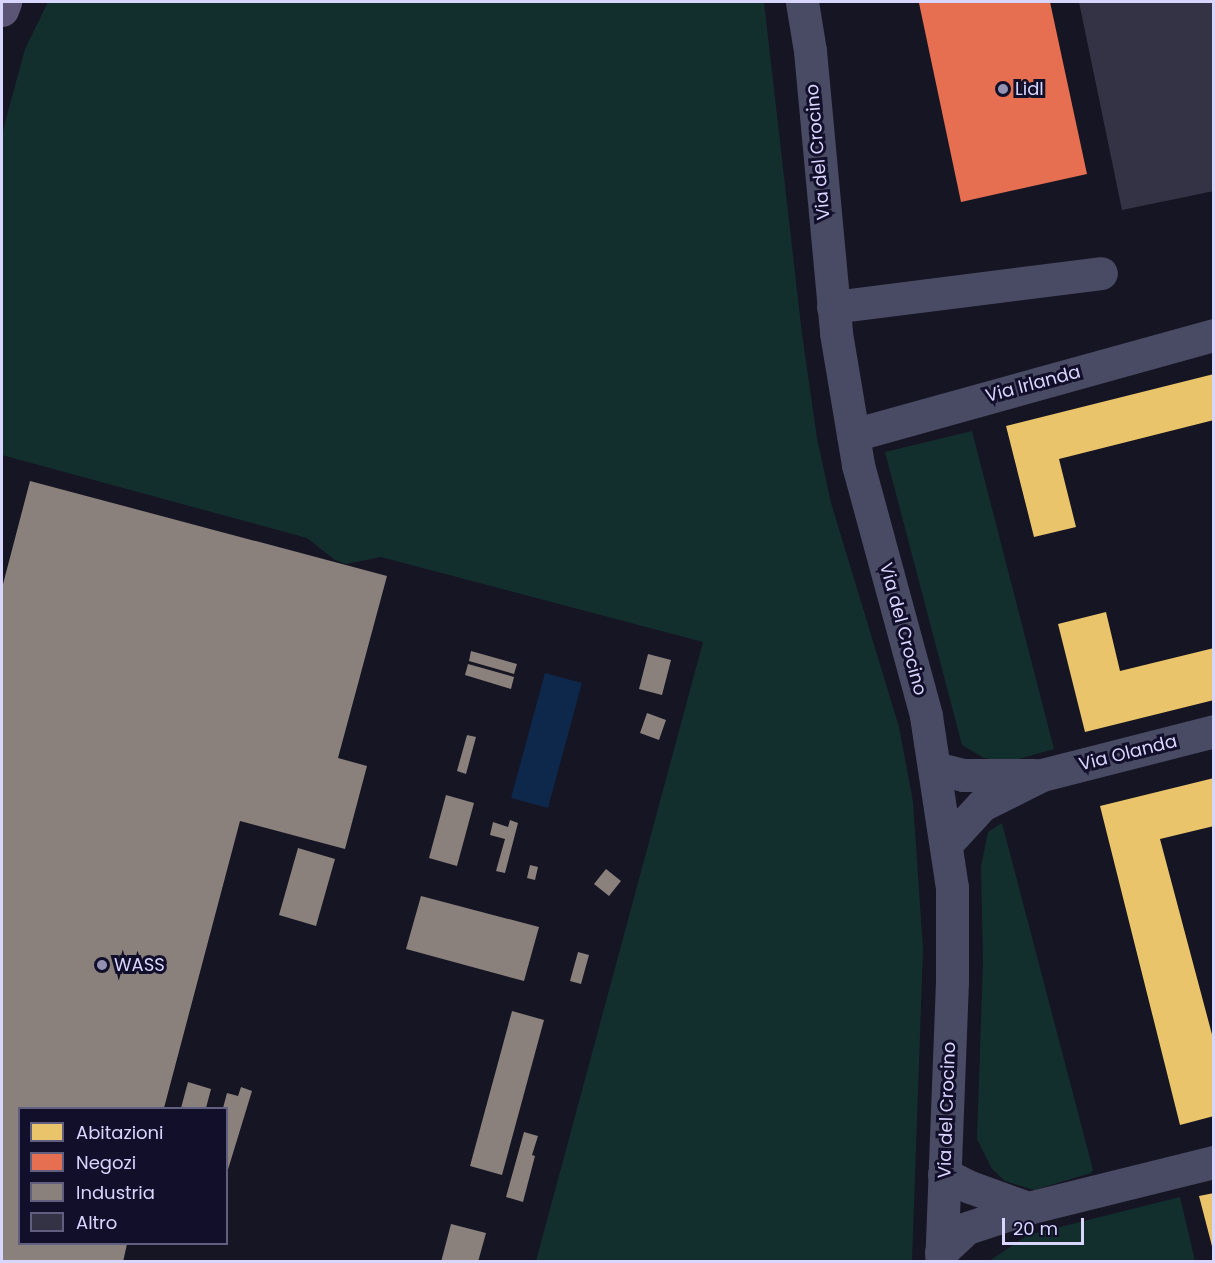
<!DOCTYPE html>
<html>
<head>
<meta charset="utf-8">
<style>
  body { margin:0 }
  #map { position:relative; width:1215px; height:1263px; overflow:hidden; background:#161523; font-family:Poppins,sans-serif }
  div>[style] { position:absolute }
  [style*='--x'] { left:calc(var(--x)*1px); top:calc(var(--y)*1px); width:calc(var(--w)*1px); rotate:calc(var(--a)*1deg) }
  .green>* { inset:0; background:#132f2d }
  .water>* { inset:0; background:#0d284b }
  .homes>* { inset:0; background:#e9c46a }
  .shops>* { inset:0; background:#e76f51 }
  .industry>* { inset:0; background:#8a817c }
  .building>* { inset:0; background:#343345 }
  .minor>* { height:33px; margin:-16.5px; padding:0 16.5px; transform-origin:16.5px; border-radius:16.5px; background:#494a64 }
  .major>* { height:33px; margin:-16.5px; padding:0 16.5px; transform-origin:16.5px; border-radius:16.5px; background:#5d5575 }
  .dots>* { width:16px; height:16px; translate:-50% -50%; box-sizing:border-box; border:3px solid #110f29; border-radius:50% }
  span { translate:-50% -50%; white-space:nowrap; text-align:center; line-height:1.15; -webkit-text-stroke:6px #110f29; paint-order:stroke }
  .poi-label { font-size:18px; color:#d8d6ff }
  .left { translate:0 -50%; text-align:left }
  .street-label { font-size:18px; color:#d8d6ff }
  .frame { position:absolute; inset:0; border:3px solid #d8d6ff; pointer-events:none }
  .legend { position:absolute; left:18px; top:1107px; width:210px; height:138px; box-sizing:border-box; background:#110f29; border:2px solid #615f7f; margin:0; padding:8px 10px; list-style:none; font-size:18px; color:#d8d6ff }
  .legend li { display:flex; align-items:center; gap:12px; height:30px }
  .legend b { width:30px; border:2px solid #615f7f }
  .scale { position:absolute; left:1002px; top:1218px; width:82px; height:27px; box-sizing:border-box; border:3px solid #d8d6ff; border-top:0; padding-left:8px; font-size:18px; line-height:21px; white-space:nowrap; color:#d8d6ff; -webkit-text-stroke:4px #110f29; paint-order:stroke }
</style>
</head>
<body>
<div id="map">
  <div class="green">
    <div style="clip-path:polygon(48px 2px,764px 2px,802px 334px,817px 438px,831px 503px,899px 727px,913px 802px,923px 949px,912px 1261px,536px 1261px,703px 642px,381px 557px,346px 564px,335px 560px,307px 538px,2px 455px,2px 134px,25px 49px)"></div>
    <div style="clip-path:polygon(972px 431px,1054px 749px,1008px 762px,984px 758px,962px 745px,885px 452px)"></div>
    <div style="clip-path:polygon(1002px 823px,1093px 1170px,1091px 1173px,1034px 1190px,1005px 1181px,992px 1169px,977px 1139px,983px 962px,981px 867px,988px 832px)"></div>
    <div style="clip-path:polygon(1180px 1197px,1195px 1261px,989px 1261px,1028px 1235px)"></div>
  </div>
  <div class="water">
    <div style="clip-path:polygon(545px 673px,582px 683px,548px 808px,511px 798px)"></div>
  </div>
  <div class="homes">
    <div style="clip-path:polygon(1214px 374px,1214px 420px,1059px 459px,1076px 527px,1034px 537px,1006px 426px)"></div>
    <div style="clip-path:polygon(1106px 612px,1120px 671px,1214px 648px,1214px 700px,1085px 732px,1058px 624px)"></div>
    <div style="clip-path:polygon(1214px 778px,1214px 826px,1160px 839px,1214px 1042px,1214px 1116px,1180px 1125px,1100px 806px)"></div>
    <div style="clip-path:polygon(1214px 1193px,1214px 1250px,1213px 1250px,1199px 1196px)"></div>
  </div>
  <div class="shops">
    <div style="clip-path:polygon(927px 2px,1050px 2px,1087px 174px,961px 202px,919px 3px)"></div>
  </div>
  <div class="industry">
    <div style="clip-path:polygon(30px 481px,387px 576px,338px 758px,367px 766px,345px 849px,240px 821px,164px 1108px,20px 1108px,20px 1244px,127px 1244px,123px 1262px,2px 1262px,2px 588px)"></div>
    <div style="clip-path:polygon(471px 651px,517px 664px,514px 674px,469px 661px)"></div>
    <div style="clip-path:polygon(648px 654px,671px 660px,662px 695px,639px 689px)"></div>
    <div style="clip-path:polygon(468px 664px,514px 677px,511px 689px,465px 675px)"></div>
    <div style="clip-path:polygon(647px 713px,666px 720px,659px 740px,640px 733px)"></div>
    <div style="clip-path:polygon(467px 735px,476px 737px,466px 774px,457px 771px)"></div>
    <div style="clip-path:polygon(446px 795px,474px 803px,457px 866px,429px 858px)"></div>
    <div style="clip-path:polygon(510px 820px,518px 823px,505px 873px,496px 871px,505px 839px,490px 835px,493px 822px,508px 827px)"></div>
    <div style="clip-path:polygon(298px 848px,335px 859px,316px 926px,279px 915px)"></div>
    <div style="clip-path:polygon(530px 865px,538px 867px,535px 880px,527px 878px)"></div>
    <div style="clip-path:polygon(606px 869px,621px 881px,609px 896px,594px 884px)"></div>
    <div style="clip-path:polygon(421px 896px,539px 927px,524px 981px,406px 949px)"></div>
    <div style="clip-path:polygon(578px 952px,589px 955px,581px 984px,570px 981px)"></div>
    <div style="clip-path:polygon(512px 1011px,544px 1020px,502px 1175px,470px 1166px)"></div>
    <div style="clip-path:polygon(188px 1082px,211px 1089px,206px 1108px,181px 1108px)"></div>
    <div style="clip-path:polygon(241px 1087px,252px 1091px,226px 1176px,226px 1108px,223px 1108px,227px 1093px,238px 1096px)"></div>
    <div style="clip-path:polygon(524px 1132px,538px 1136px,532px 1155px,535px 1156px,523px 1202px,506px 1197px)"></div>
    <div style="clip-path:polygon(451px 1224px,486px 1233px,478px 1262px,441px 1262px)"></div>
  </div>
  <div class="building">
    <div style="clip-path:polygon(1079px 2px,1214px 2px,1214px 191px,1122px 210px)"></div>
  </div>
  <div class="minor">
    <div style="--x:802;--y:2;--w:50;--a:80.7"></div>
    <div style="--x:810;--y:51;--w:283;--a:84.7"></div>
    <div style="--x:836;--y:333;--w:134;--a:80.5"></div>
    <div style="--x:858;--y:465;--w:260;--a:74.8"></div>
    <div style="--x:926;--y:716;--w:173;--a:81.4"></div>
    <div style="--x:952;--y:887;--w:94;--a:90"></div>
    <div style="--x:952;--y:981;--w:281;--a:92.2"></div>
    <div style="--x:833;--y:307;--w:270;--a:-7.2"></div>
    <div style="--x:853;--y:435;--w:375;--a:-15.5"></div>
    <div style="--x:935;--y:768;--w:29;--a:14"></div>
    <div style="--x:963;--y:775;--w:71;--a:0"></div>
    <div style="--x:946;--y:844;--w:53;--a:-47.3"></div>
    <div style="--x:982;--y:805;--w:67;--a:-26.6"></div>
    <div style="--x:1042;--y:775;--w:178;--a:-14.3"></div>
    <div style="--x:944;--y:1174;--w:29;--a:27"></div>
    <div style="--x:970;--y:1187;--w:62;--a:19.9"></div>
    <div style="--x:941;--y:1252;--w:35;--a:-43"></div>
    <div style="--x:967;--y:1228;--w:64;--a:-18.2"></div>
    <div style="--x:1028;--y:1208;--w:192;--a:-13.9"></div>
  </div>
  <div class="major">
    <div style="--x:2;--y:10;--w:9;--a:-69"></div>
  </div>
  <div class="dots">
    <div style="left:1003px;top:89px;background:#9492b2"></div>
    <div style="left:102px;top:965px;background:#9492b2"></div>
  </div>
  <div class="poi-label">
    <span class="left" style="left:1015px;top:89px">Lidl</span>
    <span class="left" style="left:114px;top:965px">WASS</span>
  </div>
  <div class="street-label">
    <span style="left:818px;top:152px;rotate:-95deg">Via del Crocino</span>
    <span style="left:1033px;top:384px;rotate:-15deg">Via Irlanda</span>
    <span style="left:903px;top:629px;rotate:75deg">Via del Crocino</span>
    <span style="left:1128px;top:753px;rotate:-14deg">Via Olanda</span>
    <span style="left:947px;top:1110px;rotate:-88deg">Via del Crocino</span>
  </div>
  <div class="frame"></div>
  <ul class="legend">
  <li><b style="height:16px;background:#e9c46a"></b>Abitazioni</li>
  <li><b style="height:16px;background:#e76f51"></b>Negozi</li>
  <li><b style="height:16px;background:#8a817c"></b>Industria</li>
  <li><b style="height:16px;background:#343345"></b>Altro</li>
  </ul>
  <div class="scale">20 m</div>
</div>
</body>
</html>
